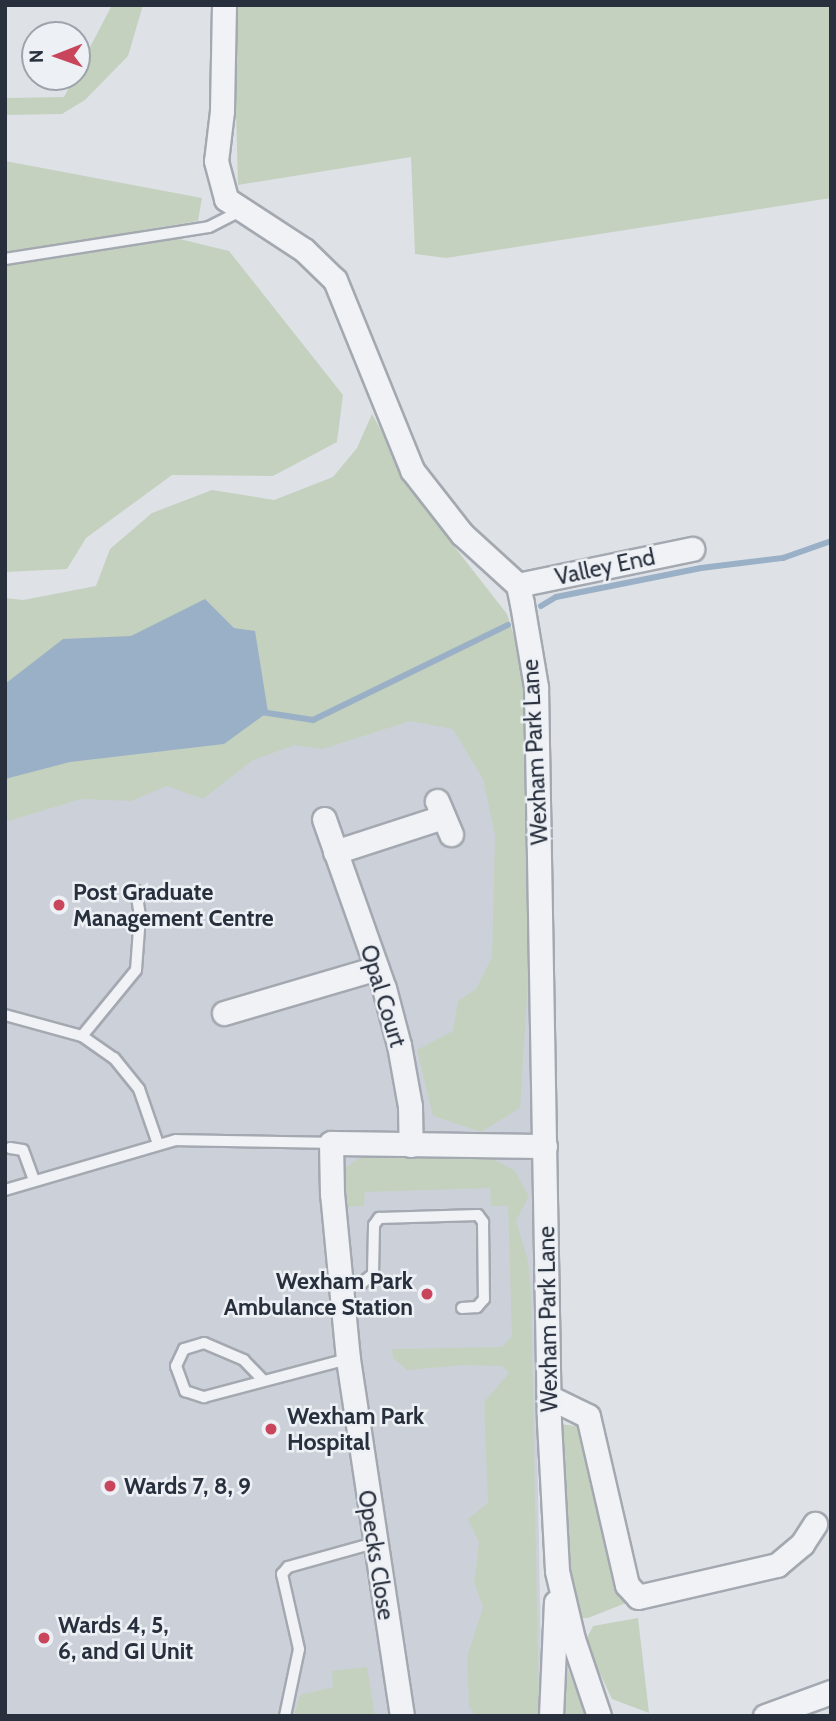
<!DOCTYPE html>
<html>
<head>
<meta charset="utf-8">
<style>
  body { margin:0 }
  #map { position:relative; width:836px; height:1721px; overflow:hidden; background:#dee2e7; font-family:Cabin,sans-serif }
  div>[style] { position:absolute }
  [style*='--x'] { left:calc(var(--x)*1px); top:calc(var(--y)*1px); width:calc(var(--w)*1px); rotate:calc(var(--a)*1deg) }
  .built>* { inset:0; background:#ccd1d9 }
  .green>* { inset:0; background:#c4d1bf }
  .water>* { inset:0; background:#9ab0c6 }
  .stream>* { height:6px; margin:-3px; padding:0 3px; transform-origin:3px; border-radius:3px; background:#9ab0c6 }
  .roads { filter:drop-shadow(2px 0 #a4a9b1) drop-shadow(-2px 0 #a4a9b1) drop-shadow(0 2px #a4a9b1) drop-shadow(0 -2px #a4a9b1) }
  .lane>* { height:10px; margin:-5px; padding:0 5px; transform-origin:5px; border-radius:5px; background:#f0f2f5 }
  .street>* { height:23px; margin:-11.5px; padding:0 11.5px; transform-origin:11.5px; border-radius:11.5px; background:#f0f2f5 }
  .dots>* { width:19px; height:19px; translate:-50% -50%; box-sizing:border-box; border:4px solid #edf0f5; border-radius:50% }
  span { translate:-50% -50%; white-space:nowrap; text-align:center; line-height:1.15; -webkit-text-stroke:5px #edf0f5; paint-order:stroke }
  .street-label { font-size:23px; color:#28303d }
  .poi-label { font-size:23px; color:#28303d; font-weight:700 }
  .left { translate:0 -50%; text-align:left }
  .right { translate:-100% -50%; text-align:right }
  .frame { position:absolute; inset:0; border:7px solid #28303d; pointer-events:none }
  .north { position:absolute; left:21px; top:21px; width:70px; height:70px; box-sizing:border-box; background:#edf0f5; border:2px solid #9ea3ab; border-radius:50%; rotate:269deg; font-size:19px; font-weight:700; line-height:28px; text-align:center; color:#28303d }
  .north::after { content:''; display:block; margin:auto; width:24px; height:32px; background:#c9455c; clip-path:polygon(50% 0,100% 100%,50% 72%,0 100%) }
</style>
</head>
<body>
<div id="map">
  <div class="built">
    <div style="clip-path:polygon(499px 690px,524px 698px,542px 1716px,5px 1716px,5px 813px)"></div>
  </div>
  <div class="green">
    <div style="clip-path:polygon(112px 5px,143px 5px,128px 56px,85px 100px,62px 114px,5px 115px,5px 98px,64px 97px)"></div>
    <div style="clip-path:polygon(233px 5px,831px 5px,831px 198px,446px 258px,415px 254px,411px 157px,238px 185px)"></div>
    <div style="clip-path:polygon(5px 161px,202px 198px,198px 221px,143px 230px,229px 251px,343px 395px,337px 442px,273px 476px,172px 475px,86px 538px,67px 569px,5px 572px)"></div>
    <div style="clip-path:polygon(372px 414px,425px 509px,507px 614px,523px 665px,530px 948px,520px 1108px,481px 1132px,433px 1116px,417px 1050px,453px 1031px,458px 1001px,476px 989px,492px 957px,495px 835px,483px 779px,453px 729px,410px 721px,323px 749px,295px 745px,253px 760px,203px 799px,167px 786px,131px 801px,81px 799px,5px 822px,5px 598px,23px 600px,96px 586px,110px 549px,152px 513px,212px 490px,274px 500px,333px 477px,357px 448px)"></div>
    <div style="clip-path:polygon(485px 1155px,514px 1170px,529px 1196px,516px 1221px,528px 1260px,531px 1293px,539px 1716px,475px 1716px,469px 1706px,467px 1657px,483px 1607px,474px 1582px,479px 1543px,468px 1519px,488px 1503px,484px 1402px,509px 1373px,502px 1366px,464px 1365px,407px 1370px,393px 1358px,392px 1349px,502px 1347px,512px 1336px,508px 1206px,491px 1206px,490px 1188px,365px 1192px,364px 1206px,344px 1207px,344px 1169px,362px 1156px)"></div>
    <div style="clip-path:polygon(560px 1424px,584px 1427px,588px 1458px,626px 1603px,588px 1618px,575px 1618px,564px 1546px)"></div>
    <div style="clip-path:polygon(638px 1618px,649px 1713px,612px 1699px,585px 1642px,593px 1626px)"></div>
    <div style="clip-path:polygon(562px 1655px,587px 1716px,557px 1716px)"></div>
    <div style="clip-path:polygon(367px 1667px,375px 1716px,294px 1716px,300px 1695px,333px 1687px,332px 1671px)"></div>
  </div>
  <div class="water">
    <div style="clip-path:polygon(205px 599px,234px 628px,255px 631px,268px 712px,224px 744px,70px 762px,5px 779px,5px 684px,63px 639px,131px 636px)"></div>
  </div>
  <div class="stream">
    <div style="--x:541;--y:606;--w:17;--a:-31"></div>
    <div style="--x:556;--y:597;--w:148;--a:-11.3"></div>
    <div style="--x:701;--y:568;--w:83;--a:-7"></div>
    <div style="--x:783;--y:558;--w:51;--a:-19.5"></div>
    <div style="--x:261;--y:712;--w:53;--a:8.7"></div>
    <div style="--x:313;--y:720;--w:217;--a:-26"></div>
  </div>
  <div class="roads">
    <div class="lane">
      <div style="--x:5;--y:259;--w:206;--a:-8.9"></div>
      <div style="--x:209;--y:227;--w:35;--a:-27"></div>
      <div style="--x:5;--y:1015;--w:80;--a:15.3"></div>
      <div style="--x:82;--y:1036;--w:39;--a:35"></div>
      <div style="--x:114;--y:1058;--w:40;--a:51"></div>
      <div style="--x:139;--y:1089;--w:58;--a:70.9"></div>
      <div style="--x:82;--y:1036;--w:85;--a:-50.7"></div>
      <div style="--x:136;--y:970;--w:54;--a:-85.8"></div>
      <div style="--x:140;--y:916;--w:26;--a:-99"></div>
      <div style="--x:10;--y:1148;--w:13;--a:9"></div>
      <div style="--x:23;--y:1150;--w:33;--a:70"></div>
      <div style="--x:5;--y:1190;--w:178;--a:-16.3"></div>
      <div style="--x:176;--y:1140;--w:155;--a:1.1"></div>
      <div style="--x:340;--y:1284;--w:22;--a:-3"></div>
      <div style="--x:362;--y:1283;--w:14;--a:-39"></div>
      <div style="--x:373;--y:1274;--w:49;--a:-88.8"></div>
      <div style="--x:374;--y:1225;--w:9;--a:-54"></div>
      <div style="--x:379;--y:1218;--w:99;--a:-1.7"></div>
      <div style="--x:478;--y:1215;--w:9;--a:54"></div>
      <div style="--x:483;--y:1222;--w:77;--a:89.3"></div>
      <div style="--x:484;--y:1299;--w:11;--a:131"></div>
      <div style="--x:477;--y:1307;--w:15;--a:176"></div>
      <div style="--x:263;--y:1380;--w:28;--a:-134"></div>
      <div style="--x:244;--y:1360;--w:43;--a:-157"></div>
      <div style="--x:204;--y:1343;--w:21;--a:163"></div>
      <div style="--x:184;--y:1349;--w:19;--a:115"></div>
      <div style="--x:176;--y:1366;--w:27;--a:70"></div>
      <div style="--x:185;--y:1391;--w:20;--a:18"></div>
      <div style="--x:204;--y:1397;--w:149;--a:-14.8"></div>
      <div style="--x:285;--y:1716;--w:68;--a:-78.2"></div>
      <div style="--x:299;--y:1649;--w:77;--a:-102.8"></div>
      <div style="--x:282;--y:1574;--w:9;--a:-49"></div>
      <div style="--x:288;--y:1567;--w:89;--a:-15.6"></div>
    </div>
    <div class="street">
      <div style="--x:224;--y:5;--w:106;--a:91.1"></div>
      <div style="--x:222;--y:111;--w:50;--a:96.8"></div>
      <div style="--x:216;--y:161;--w:39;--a:75"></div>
      <div style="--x:226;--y:199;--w:93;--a:33.2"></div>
      <div style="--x:304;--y:250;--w:43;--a:44.1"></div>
      <div style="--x:335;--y:280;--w:205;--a:67.9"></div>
      <div style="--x:412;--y:470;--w:81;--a:52"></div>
      <div style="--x:462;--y:534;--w:76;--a:42.3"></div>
      <div style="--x:518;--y:585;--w:19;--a:78"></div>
      <div style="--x:522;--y:604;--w:84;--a:80.4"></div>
      <div style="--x:536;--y:687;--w:735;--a:88.99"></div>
      <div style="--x:549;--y:1422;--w:149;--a:86.9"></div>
      <div style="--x:557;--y:1571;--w:70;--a:76.8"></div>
      <div style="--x:573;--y:1639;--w:81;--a:71.3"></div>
      <div style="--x:518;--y:585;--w:178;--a:-11.7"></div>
      <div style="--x:437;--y:801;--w:36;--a:67"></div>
      <div style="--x:324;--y:819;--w:179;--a:70.5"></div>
      <div style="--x:384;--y:988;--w:59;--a:75.3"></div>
      <div style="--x:399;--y:1045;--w:62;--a:79.8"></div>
      <div style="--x:410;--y:1106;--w:39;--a:89"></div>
      <div style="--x:335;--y:852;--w:114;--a:-18"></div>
      <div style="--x:224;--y:1013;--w:159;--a:-16.4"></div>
      <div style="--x:549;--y:1397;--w:43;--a:26"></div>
      <div style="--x:588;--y:1416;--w:173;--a:77"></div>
      <div style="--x:627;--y:1585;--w:16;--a:47"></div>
      <div style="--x:638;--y:1597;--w:143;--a:-13"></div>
      <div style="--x:777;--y:1565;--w:33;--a:-40"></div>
      <div style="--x:802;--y:1544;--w:24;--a:-57"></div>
      <div style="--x:402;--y:1716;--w:361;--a:-98.6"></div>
      <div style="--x:348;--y:1359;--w:166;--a:-95.5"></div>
      <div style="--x:332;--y:1194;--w:51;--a:-91.1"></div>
      <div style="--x:331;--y:1143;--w:214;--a:0.8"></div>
      <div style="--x:551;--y:1716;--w:114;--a:-87.5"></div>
      <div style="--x:765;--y:1716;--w:70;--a:-20"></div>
    </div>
  </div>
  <div class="dots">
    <div style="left:59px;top:905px;background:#c9455c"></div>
    <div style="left:427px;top:1294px;background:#c9455c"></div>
    <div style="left:271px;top:1429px;background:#c9455c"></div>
    <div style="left:110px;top:1486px;background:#c9455c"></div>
    <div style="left:44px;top:1638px;background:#c9455c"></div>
  </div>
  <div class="street-label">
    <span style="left:605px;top:567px;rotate:-12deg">Valley End</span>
    <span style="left:535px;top:752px;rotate:-93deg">Wexham Park Lane</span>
    <span style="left:383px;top:996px;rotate:73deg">Opal Court</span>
    <span style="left:548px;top:1319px;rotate:-91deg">Wexham Park Lane</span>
    <span style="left:376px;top:1555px;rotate:81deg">Opecks Close</span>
  </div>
  <div class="poi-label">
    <span class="left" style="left:73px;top:905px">Post Graduate<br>Management Centre</span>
    <span class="right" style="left:413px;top:1294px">Wexham Park<br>Ambulance Station</span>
    <span class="left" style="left:287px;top:1429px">Wexham Park<br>Hospital</span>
    <span class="left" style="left:124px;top:1486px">Wards 7, 8, 9</span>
    <span class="left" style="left:58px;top:1638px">Wards 4, 5,<br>6, and GI Unit</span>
  </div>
  <div class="frame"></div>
  <div class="north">N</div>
</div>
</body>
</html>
